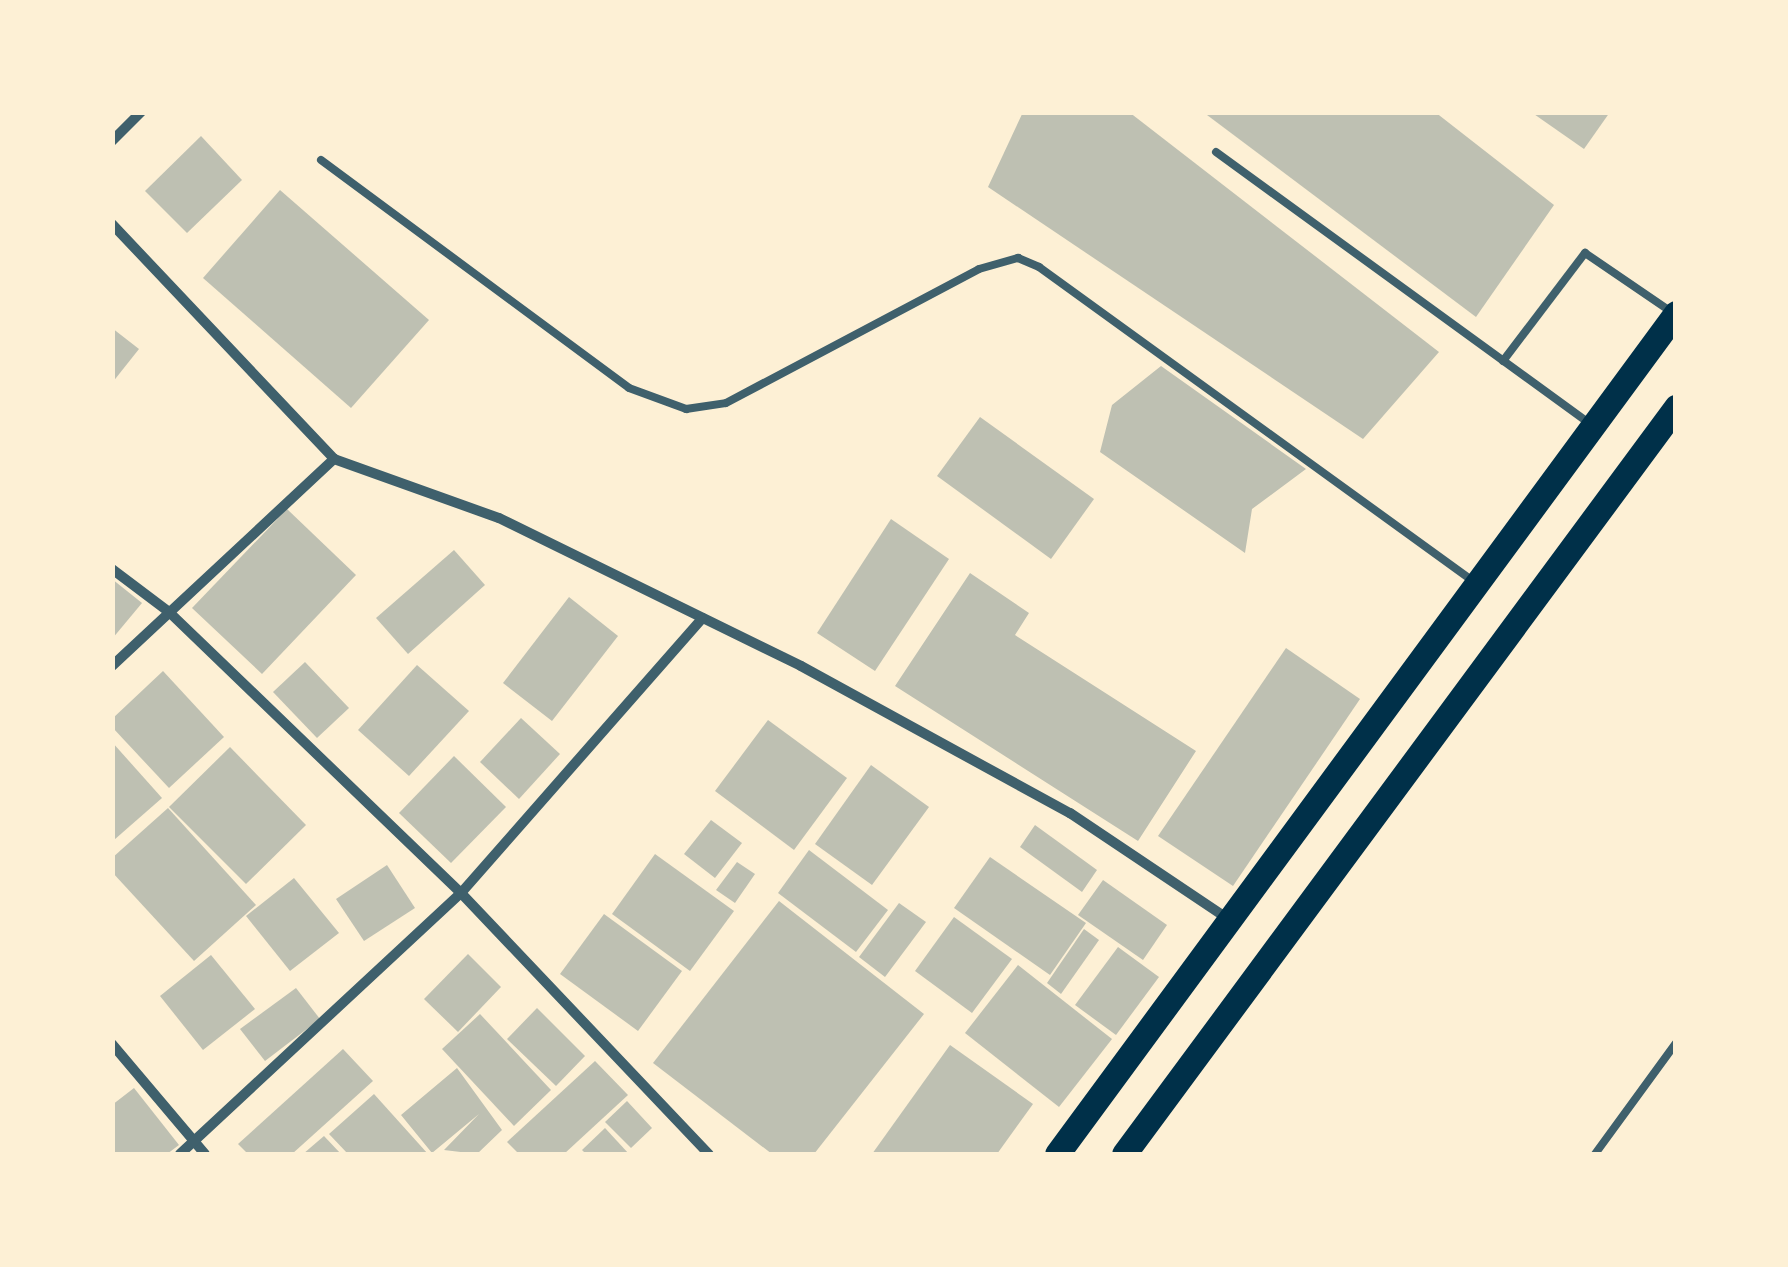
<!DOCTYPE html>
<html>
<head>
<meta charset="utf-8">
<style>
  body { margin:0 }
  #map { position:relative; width:1788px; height:1267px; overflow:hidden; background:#fdf0d5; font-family:"Nunito Sans",sans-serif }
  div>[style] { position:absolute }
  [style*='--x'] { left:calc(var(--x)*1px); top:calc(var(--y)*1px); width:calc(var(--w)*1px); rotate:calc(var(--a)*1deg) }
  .building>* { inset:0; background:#bec0b2 }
  .service>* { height:8px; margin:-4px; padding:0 4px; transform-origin:4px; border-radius:4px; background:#3f606c }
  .minor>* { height:10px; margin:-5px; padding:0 5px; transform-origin:5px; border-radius:5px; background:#3f606c }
  .primary>* { height:25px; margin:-12.5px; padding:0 12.5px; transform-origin:12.5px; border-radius:12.5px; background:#003049 }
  span { translate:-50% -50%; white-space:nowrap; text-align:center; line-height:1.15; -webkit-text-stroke:10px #fdf0d5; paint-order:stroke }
  .frame { position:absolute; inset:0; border:115px solid #fdf0d5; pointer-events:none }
</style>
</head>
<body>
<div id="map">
  <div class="building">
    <div style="clip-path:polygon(1023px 112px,1129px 112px,1439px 352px,1363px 439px,988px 187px)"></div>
    <div style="clip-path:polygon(1203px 112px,1435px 112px,1554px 205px,1476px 317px)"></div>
    <div style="clip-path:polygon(1531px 112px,1610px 112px,1584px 149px)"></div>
    <div style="clip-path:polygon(201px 136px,242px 180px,187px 233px,145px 191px)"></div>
    <div style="clip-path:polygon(280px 190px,429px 320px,351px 408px,203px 278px)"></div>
    <div style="clip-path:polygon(112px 328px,139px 349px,112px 383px)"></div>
    <div style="clip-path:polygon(1161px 366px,1306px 469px,1252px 509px,1245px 553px,1100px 452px,1112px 405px)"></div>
    <div style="clip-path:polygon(980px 417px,1094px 499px,1051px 559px,937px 476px)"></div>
    <div style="clip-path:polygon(287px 509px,356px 575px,262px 674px,192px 608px)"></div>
    <div style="clip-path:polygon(891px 519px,949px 559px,875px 671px,817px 633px)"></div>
    <div style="clip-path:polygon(454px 550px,485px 585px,408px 654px,376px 618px)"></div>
    <div style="clip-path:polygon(970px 573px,1029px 613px,1015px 635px,1196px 751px,1138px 841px,895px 686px)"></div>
    <div style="clip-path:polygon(112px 579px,142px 603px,112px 639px)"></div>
    <div style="clip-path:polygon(569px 597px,618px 636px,552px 721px,503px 683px)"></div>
    <div style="clip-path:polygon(1286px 648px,1360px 699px,1233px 886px,1158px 836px)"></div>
    <div style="clip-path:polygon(305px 662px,349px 708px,317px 738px,273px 692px)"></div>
    <div style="clip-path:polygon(417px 665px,469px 711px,409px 776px,358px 730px)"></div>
    <div style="clip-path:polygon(163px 671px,224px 737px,169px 788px,112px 727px,112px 719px)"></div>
    <div style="clip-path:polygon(521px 718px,560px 754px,519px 799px,480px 762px)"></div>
    <div style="clip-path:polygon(768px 720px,847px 778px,794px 850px,715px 791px)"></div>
    <div style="clip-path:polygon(112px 742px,162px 798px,114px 840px,112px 838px)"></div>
    <div style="clip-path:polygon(230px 747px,306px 825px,246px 884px,169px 807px)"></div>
    <div style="clip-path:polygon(454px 756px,506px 807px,451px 863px,399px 813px)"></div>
    <div style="clip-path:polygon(871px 765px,929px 807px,872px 885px,815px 844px)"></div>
    <div style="clip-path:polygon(168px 808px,256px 905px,194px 961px,112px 872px,112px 858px)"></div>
    <div style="clip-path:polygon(711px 820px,742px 843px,715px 878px,684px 854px)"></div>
    <div style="clip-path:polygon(1035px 825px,1097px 870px,1082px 892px,1020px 847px)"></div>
    <div style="clip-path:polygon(809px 850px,888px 910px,856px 952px,778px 893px)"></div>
    <div style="clip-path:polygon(655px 854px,734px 911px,690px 971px,612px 914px)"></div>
    <div style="clip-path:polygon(990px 857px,1086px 923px,1050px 975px,954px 908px)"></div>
    <div style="clip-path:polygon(737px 862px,755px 874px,735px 903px,716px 890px)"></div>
    <div style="clip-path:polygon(387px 865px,415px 908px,364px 941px,336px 899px)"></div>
    <div style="clip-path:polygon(294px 878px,339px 933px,290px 971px,246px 916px)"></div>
    <div style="clip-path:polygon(1103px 880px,1167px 925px,1143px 960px,1078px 915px)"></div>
    <div style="clip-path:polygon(779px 901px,924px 1014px,814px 1154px,772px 1154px,653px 1063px)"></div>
    <div style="clip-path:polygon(899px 903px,926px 922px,885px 977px,859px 957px)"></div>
    <div style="clip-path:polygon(604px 914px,682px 971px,638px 1031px,560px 974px)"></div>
    <div style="clip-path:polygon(954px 917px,1012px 959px,972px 1013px,915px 971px)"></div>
    <div style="clip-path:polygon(1084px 929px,1099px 940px,1061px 994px,1047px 983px)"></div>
    <div style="clip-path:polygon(1118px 947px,1159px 977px,1116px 1035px,1075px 1005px)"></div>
    <div style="clip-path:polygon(468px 954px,501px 987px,458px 1032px,424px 999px)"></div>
    <div style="clip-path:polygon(211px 955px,255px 1009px,203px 1050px,160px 996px)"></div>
    <div style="clip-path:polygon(1018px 965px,1112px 1039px,1059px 1107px,965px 1033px)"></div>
    <div style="clip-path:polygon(296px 988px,320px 1019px,265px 1061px,240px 1029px)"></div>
    <div style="clip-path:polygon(537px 1008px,585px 1056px,556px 1086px,507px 1039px)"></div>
    <div style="clip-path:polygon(480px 1014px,551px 1090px,514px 1126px,442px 1049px)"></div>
    <div style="clip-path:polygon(950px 1045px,1033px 1104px,997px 1154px,872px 1154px)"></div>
    <div style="clip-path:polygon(343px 1049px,373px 1081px,292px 1154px,248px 1154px,238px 1144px)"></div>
    <div style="clip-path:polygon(595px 1061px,628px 1095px,564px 1154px,519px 1154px,507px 1142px)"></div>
    <div style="clip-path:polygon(457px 1068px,502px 1130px,477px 1154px,444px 1150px,479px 1114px,432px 1153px,401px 1115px)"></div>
    <div style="clip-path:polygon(134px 1088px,179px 1145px,167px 1154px,112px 1154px,112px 1105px)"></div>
    <div style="clip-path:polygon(374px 1094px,428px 1154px,348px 1154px,329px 1134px)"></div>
    <div style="clip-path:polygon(627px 1101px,652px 1128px,631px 1148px,605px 1122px)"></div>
    <div style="clip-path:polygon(605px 1128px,629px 1154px,586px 1154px,582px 1150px)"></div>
    <div style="clip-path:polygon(324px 1136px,341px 1154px,303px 1154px)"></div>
  </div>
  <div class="service">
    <div style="--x:1216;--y:152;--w:461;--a:36"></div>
    <div style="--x:321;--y:160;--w:383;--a:36.5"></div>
    <div style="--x:629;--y:388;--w:61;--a:20.2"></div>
    <div style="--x:686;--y:409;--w:40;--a:-8.5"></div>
    <div style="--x:726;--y:403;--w:286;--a:-27.9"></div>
    <div style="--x:979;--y:269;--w:41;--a:-15.8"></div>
    <div style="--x:1018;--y:258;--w:23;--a:23"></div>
    <div style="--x:1039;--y:267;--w:536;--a:35.89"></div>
    <div style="--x:1503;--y:361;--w:136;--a:-52.8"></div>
    <div style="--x:1585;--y:253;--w:103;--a:34.3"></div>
    <div style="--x:1595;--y:1154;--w:137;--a:-53.9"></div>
  </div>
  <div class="minor">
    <div style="--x:112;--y:141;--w:41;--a:-45"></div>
    <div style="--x:112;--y:224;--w:323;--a:46.6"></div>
    <div style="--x:334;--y:459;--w:175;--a:19.7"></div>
    <div style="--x:499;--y:518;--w:336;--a:26.1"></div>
    <div style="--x:801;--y:666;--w:307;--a:28.7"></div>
    <div style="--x:1070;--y:813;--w:192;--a:33.8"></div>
    <div style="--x:112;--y:569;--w:71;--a:37"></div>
    <div style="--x:169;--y:612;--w:405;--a:43.9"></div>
    <div style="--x:461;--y:893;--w:360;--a:46.5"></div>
    <div style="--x:112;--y:666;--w:304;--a:-43"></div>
    <div style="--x:112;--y:1044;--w:144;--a:49.8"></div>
    <div style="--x:180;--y:1154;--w:384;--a:-42.9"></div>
    <div style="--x:461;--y:893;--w:366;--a:-48.7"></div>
  </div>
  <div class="primary">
    <div style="--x:1057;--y:1154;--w:1044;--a:-53.65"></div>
    <div style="--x:1124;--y:1154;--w:929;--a:-53.54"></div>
  </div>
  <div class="frame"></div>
</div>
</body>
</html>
